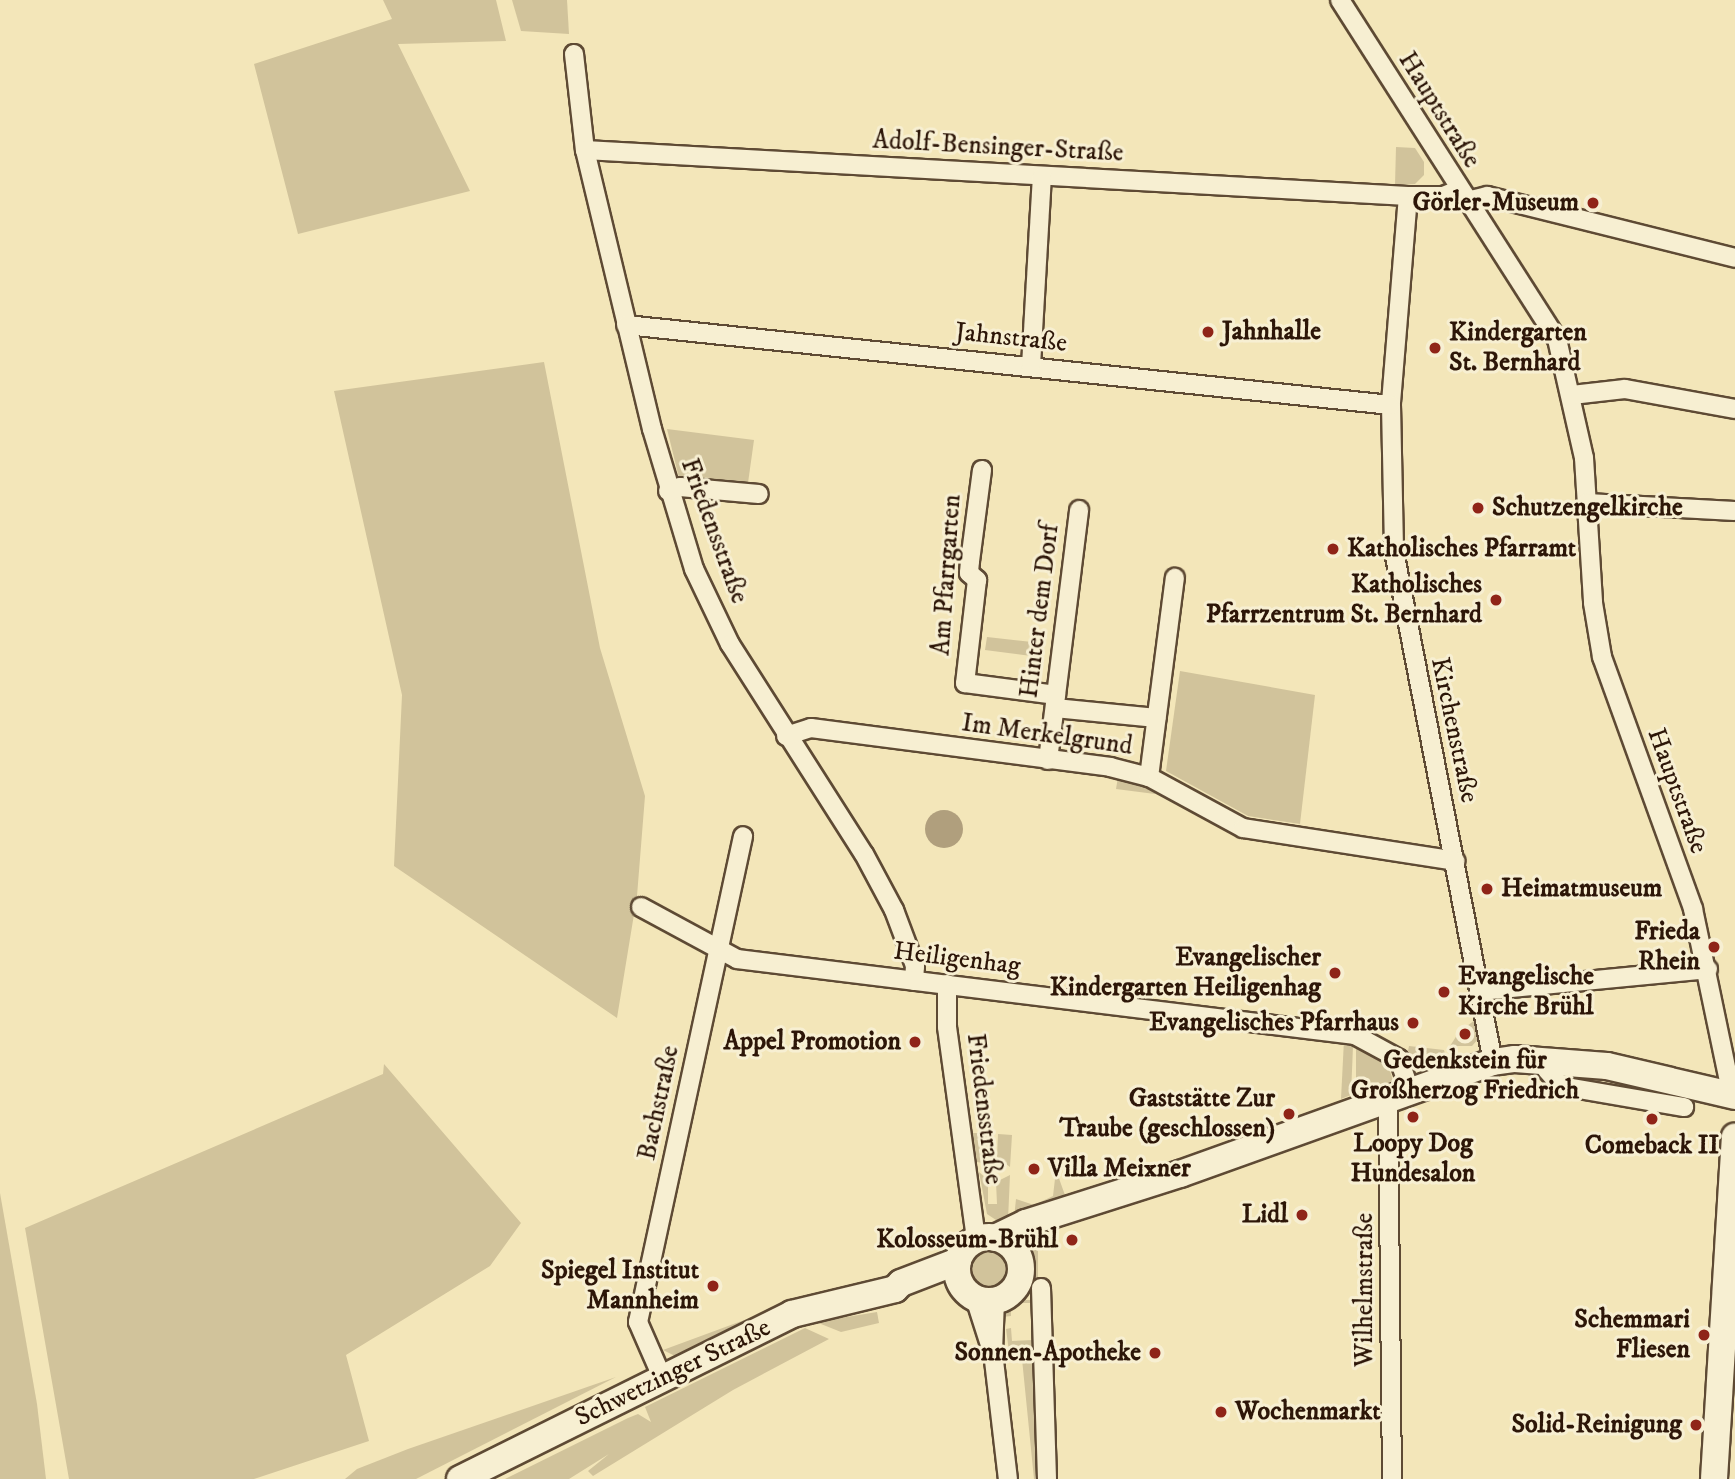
<!DOCTYPE html>
<html>
<head>
<meta charset="utf-8">
<style>
  body { margin:0 }
  #map { position:relative; width:1735px; height:1479px; overflow:hidden; background:#f3e6b9; font-family:"IM FELL DW Pica",serif }
  div>[style] { position:absolute }
  [style*='--x'] { left:calc(var(--x)*1px); top:calc(var(--y)*1px); width:calc(var(--w)*1px); rotate:calc(var(--a)*1deg) }
  .green>* { inset:0; background:#d1c39b }
  .round { border-radius:50% }
  .water>* { inset:0; background:#b09f7d }
  .roads { filter:drop-shadow(2px 0 #5e4a34) drop-shadow(-2px 0 #5e4a34) drop-shadow(0 2px #5e4a34) drop-shadow(0 -2px #5e4a34) }
  .minor>* { height:18px; margin:-9px; padding:0 9px; transform-origin:9px; border-radius:9px; background:#f7efd2 }
  .secondary>* { height:26px; margin:-13px; padding:0 13px; transform-origin:13px; border-radius:13px; background:#f7efd2 }
  .secondary>.ring { margin:-13px; padding:0; box-sizing:content-box; background:none; border:26px solid #f7efd2; border-radius:50% }
  .dots>* { width:19px; height:19px; translate:-50% -50%; box-sizing:border-box; border:4px solid #f7efd2; border-radius:50% }
  span { translate:-50% -50%; white-space:nowrap; text-align:center; line-height:1.15; -webkit-text-stroke:6px #f7efd2; paint-order:stroke }
  .street-label { font-size:26px; color:#2d1608 }
  .poi-label { font-size:26px; color:#2d1608; font-weight:700 }
  .right { translate:-100% -50%; text-align:right }
  .left { translate:0 -50%; text-align:left }
</style>
</head>
<body>
<div id="map">
  <div class="green">
    <div style="clip-path:polygon(383px 0,496px 0,506px 41px,398px 44px,470px 191px,298px 234px,254px 64px,392px 19px)"></div>
    <div style="clip-path:polygon(512px 0,567px 0,569px 34px,521px 31px)"></div>
    <div style="clip-path:polygon(1396px 147px,1415px 148px,1424px 162px,1424px 175px,1415px 184px,1395px 185px)"></div>
    <div style="clip-path:polygon(544px 362px,600px 648px,645px 796px,637px 896px,617px 1018px,394px 866px,402px 695px,334px 391px)"></div>
    <div style="clip-path:polygon(667px 429px,754px 440px,748px 483px,738px 490px,680px 482px)"></div>
    <div style="clip-path:polygon(987px 637px,1041px 643px,1039px 657px,985px 650px)"></div>
    <div style="clip-path:polygon(1180px 671px,1315px 695px,1300px 824px,1248px 816px,1166px 771px)"></div>
    <div style="clip-path:polygon(1118px 777px,1155px 790px,1155px 794px,1116px 789px)"></div>
    <div style="clip-path:polygon(1475px 1020px,1479px 1038px,1472px 1046px,1450px 1046px,1459px 1032px)"></div>
    <div style="clip-path:polygon(1344px 1040px,1353px 1046px,1351px 1095px,1341px 1099px)"></div>
    <div style="clip-path:polygon(1409px 1046px,1444px 1050px,1447px 1062px,1420px 1072px,1408px 1051px)"></div>
    <div style="clip-path:polygon(1356px 1048px,1386px 1057px,1393px 1081px,1356px 1093px)"></div>
    <div style="clip-path:polygon(384px 1064px,521px 1223px,490px 1266px,346px 1355px,369px 1441px,254px 1479px,69px 1479px,25px 1228px,383px 1074px)"></div>
    <div style="clip-path:polygon(973px 1133px,991px 1133px,990px 1157px,983px 1163px,977px 1162px)"></div>
    <div style="clip-path:polygon(998px 1134px,1012px 1135px,1010px 1167px,997px 1157px)"></div>
    <div style="clip-path:polygon(1056px 1170px,1066px 1198px,1014px 1218px,1016px 1199px,1034px 1205px,1053px 1196px)"></div>
    <div style="clip-path:polygon(979px 1172px,988px 1180px,988px 1204px,997px 1204px,996px 1182px,1010px 1175px,1008px 1220px,999px 1222px,987px 1214px)"></div>
    <div style="clip-path:polygon(0 1193px,37px 1404px,46px 1479px,0 1479px)"></div>
    <div style="clip-path:polygon(1033px 1247px,1038px 1251px,1038px 1284px,1026px 1285px,1026px 1300px,1039px 1300px,1039px 1315px,1033px 1315px,1032px 1303px,1011px 1303px,1011px 1316px,1002px 1317px,1003px 1306px,1026px 1282px)"></div>
    <div class="round" style="left:970px;top:1250px;width:38px;height:38px"></div>
    <div style="clip-path:polygon(766px 1312px,768px 1315px,679px 1358px,663px 1350px)"></div>
    <div style="clip-path:polygon(877px 1312px,879px 1323px,841px 1332px,816px 1322px)"></div>
    <div style="clip-path:polygon(805px 1328px,829px 1339px,733px 1390px,593px 1476px,588px 1471px,609px 1454px,569px 1479px,505px 1479px,628px 1418px,638px 1414px,651px 1422px,645px 1407px)"></div>
    <div style="clip-path:polygon(1011px 1328px,1012px 1341px,1033px 1340px,1036px 1328px,1043px 1479px,1034px 1479px,1022px 1359px,1010px 1359px,1006px 1329px)"></div>
    <div style="clip-path:polygon(616px 1377px,416px 1479px,345px 1479px,357px 1469px,408px 1449px)"></div>
  </div>
  <div class="water">
    <div class="round" style="left:925px;top:810px;width:38px;height:38px"></div>
  </div>
  <div class="roads">
    <div class="minor">
      <div style="--x:1340;--y:0;--w:403;--a:57.4"></div>
      <div style="--x:1557;--y:339;--w:122;--a:77.2"></div>
      <div style="--x:1584;--y:458;--w:145;--a:86.4"></div>
      <div style="--x:1593;--y:603;--w:55;--a:80.5"></div>
      <div style="--x:1602;--y:657;--w:268;--a:70.1"></div>
      <div style="--x:1693;--y:909;--w:191;--a:78.2"></div>
      <div style="--x:574;--y:54;--w:97;--a:83.5"></div>
      <div style="--x:585;--y:150;--w:287;--a:76.5"></div>
      <div style="--x:652;--y:429;--w:146;--a:73.3"></div>
      <div style="--x:694;--y:569;--w:83;--a:64.4"></div>
      <div style="--x:730;--y:644;--w:249;--a:57.5"></div>
      <div style="--x:864;--y:854;--w:64;--a:61.8"></div>
      <div style="--x:894;--y:910;--w:60;--a:69.4"></div>
      <div style="--x:915;--y:966;--w:15;--a:94"></div>
      <div style="--x:585;--y:150;--w:824;--a:3.2"></div>
      <div style="--x:1408;--y:196;--w:35;--a:0"></div>
      <div style="--x:1443;--y:196;--w:16;--a:-22"></div>
      <div style="--x:1408;--y:196;--w:210;--a:94.7"></div>
      <div style="--x:1391;--y:405;--w:146;--a:88.8"></div>
      <div style="--x:1394;--y:551;--w:521;--a:79.04"></div>
      <div style="--x:1467;--y:201;--w:21;--a:-14"></div>
      <div style="--x:1487;--y:196;--w:256;--a:14"></div>
      <div style="--x:626;--y:325;--w:769;--a:5.97"></div>
      <div style="--x:1031;--y:366;--w:190;--a:-86.7"></div>
      <div style="--x:1572;--y:395;--w:53;--a:-6.5"></div>
      <div style="--x:1625;--y:389;--w:112;--a:10.3"></div>
      <div style="--x:982;--y:470;--w:92;--a:97.5"></div>
      <div style="--x:970;--y:561;--w:12;--a:95"></div>
      <div style="--x:969;--y:573;--w:11;--a:41"></div>
      <div style="--x:977;--y:580;--w:104;--a:96.6"></div>
      <div style="--x:965;--y:683;--w:92;--a:7.5"></div>
      <div style="--x:668;--y:491;--w:13;--a:-18"></div>
      <div style="--x:680;--y:487;--w:79;--a:5.1"></div>
      <div style="--x:1587;--y:503;--w:148;--a:3.1"></div>
      <div style="--x:1055;--y:708;--w:102;--a:5.6"></div>
      <div style="--x:786;--y:736;--w:26;--a:-18"></div>
      <div style="--x:811;--y:728;--w:302;--a:7.4"></div>
      <div style="--x:1110;--y:767;--w:40;--a:14.4"></div>
      <div style="--x:1149;--y:777;--w:107;--a:28.5"></div>
      <div style="--x:1243;--y:828;--w:215;--a:8.8"></div>
      <div style="--x:1048;--y:760;--w:252;--a:-82.9"></div>
      <div style="--x:1149;--y:777;--w:201;--a:-82.6"></div>
      <div style="--x:641;--y:907;--w:109;--a:28.4"></div>
      <div style="--x:737;--y:959;--w:623;--a:7.01"></div>
      <div style="--x:1355;--y:1035;--w:50;--a:28.6"></div>
      <div style="--x:1399;--y:1059;--w:36;--a:71"></div>
      <div style="--x:947;--y:984;--w:43;--a:90"></div>
      <div style="--x:947;--y:1027;--w:215;--a:82.2"></div>
      <div style="--x:1481;--y:991;--w:228;--a:-5.5"></div>
      <div style="--x:1546;--y:1060;--w:10;--a:84"></div>
      <div style="--x:1547;--y:1070;--w:21;--a:49"></div>
      <div style="--x:1561;--y:1086;--w:125;--a:9.7"></div>
      <div style="--x:1388;--y:1101;--w:378;--a:89.4"></div>
      <div style="--x:1041;--y:1288;--w:191;--a:88.2"></div>
      <div style="--x:975;--y:1298;--w:52;--a:72.3"></div>
      <div style="--x:995;--y:1300;--w:52;--a:92.2"></div>
      <div style="--x:993;--y:1352;--w:128;--a:83.3"></div>
      <div style="--x:662;--y:1377;--w:60;--a:-113.6"></div>
      <div style="--x:638;--y:1322;--w:497;--a:-77.8"></div>
    </div>
    <div class="secondary">
      <div class="ring" style="left:957px;top:1237px;width:38px;height:38px"></div>
      <div style="--x:995;--y:1238;--w:34;--a:-26"></div>
      <div style="--x:1026;--y:1223;--w:162;--a:-17.7"></div>
      <div style="--x:1180;--y:1174;--w:332;--a:-19.7"></div>
      <div style="--x:1493;--y:1062;--w:22;--a:-8"></div>
      <div style="--x:1515;--y:1059;--w:92;--a:4.4"></div>
      <div style="--x:1607;--y:1066;--w:131;--a:13.2"></div>
      <div style="--x:460;--y:1479;--w:371;--a:-26.4"></div>
      <div style="--x:792;--y:1314;--w:106;--a:-13.6"></div>
      <div style="--x:895;--y:1289;--w:8;--a:-45"></div>
      <div style="--x:901;--y:1283;--w:61;--a:-21.1"></div>
      <div style="--x:1714;--y:1479;--w:343;--a:-86.5"></div>
    </div>
  </div>
  <div class="dots">
    <div style="left:1593px;top:203px;background:#8f2418"></div>
    <div style="left:1208px;top:332px;background:#8f2418"></div>
    <div style="left:1435px;top:348px;background:#8f2418"></div>
    <div style="left:1478px;top:508px;background:#8f2418"></div>
    <div style="left:1333px;top:549px;background:#8f2418"></div>
    <div style="left:1496px;top:600px;background:#8f2418"></div>
    <div style="left:1487px;top:889px;background:#8f2418"></div>
    <div style="left:1714px;top:947px;background:#8f2418"></div>
    <div style="left:1335px;top:973px;background:#8f2418"></div>
    <div style="left:1444px;top:992px;background:#8f2418"></div>
    <div style="left:1413px;top:1023px;background:#8f2418"></div>
    <div style="left:1465px;top:1034px;background:#8f2418"></div>
    <div style="left:915px;top:1042px;background:#8f2418"></div>
    <div style="left:1289px;top:1114px;background:#8f2418"></div>
    <div style="left:1413px;top:1117px;background:#8f2418"></div>
    <div style="left:1652px;top:1119px;background:#8f2418"></div>
    <div style="left:1034px;top:1169px;background:#8f2418"></div>
    <div style="left:1302px;top:1215px;background:#8f2418"></div>
    <div style="left:1072px;top:1240px;background:#8f2418"></div>
    <div style="left:713px;top:1286px;background:#8f2418"></div>
    <div style="left:1704px;top:1335px;background:#8f2418"></div>
    <div style="left:1155px;top:1353px;background:#8f2418"></div>
    <div style="left:1221px;top:1412px;background:#8f2418"></div>
    <div style="left:1696px;top:1425px;background:#8f2418"></div>
  </div>
  <div class="street-label">
    <span style="left:1439px;top:110px;rotate:58deg">Hauptstraße</span>
    <span style="left:998px;top:147px;rotate:3deg">Adolf-Bensinger-Straße</span>
    <span style="left:1011px;top:338px;rotate:6deg">Jahnstraße</span>
    <span style="left:714px;top:531px;rotate:70deg">Friedensstraße</span>
    <span style="left:947px;top:575px;rotate:-86deg">Am Pfarrgarten</span>
    <span style="left:1040px;top:611px;rotate:-83deg">Hinter dem Dorf</span>
    <span style="left:1454px;top:730px;rotate:78deg">Kirchenstraße</span>
    <span style="left:1047px;top:735px;rotate:8deg">Im Merkelgrund</span>
    <span style="left:1677px;top:791px;rotate:70deg">Hauptstraße</span>
    <span style="left:957px;top:959px;rotate:7deg">Heiligenhag</span>
    <span style="left:659px;top:1103px;rotate:-78deg">Bachstraße</span>
    <span style="left:984px;top:1109px;rotate:83deg">Friedensstraße</span>
    <span style="left:1365px;top:1290px;rotate:-90deg">Wilhelmstraße</span>
    <span style="left:673px;top:1373px;rotate:-26deg">Schwetzinger Straße</span>
  </div>
  <div class="poi-label">
    <span class="right" style="left:1579px;top:203px">Görler-Museum</span>
    <span class="left" style="left:1222px;top:332px">Jahnhalle</span>
    <span class="left" style="left:1449px;top:348px">Kindergarten<br>St. Bernhard</span>
    <span class="left" style="left:1492px;top:508px">Schutzengelkirche</span>
    <span class="left" style="left:1347px;top:549px">Katholisches Pfarramt</span>
    <span class="right" style="left:1482px;top:600px">Katholisches<br>Pfarrzentrum St. Bernhard</span>
    <span class="left" style="left:1501px;top:889px">Heimatmuseum</span>
    <span class="right" style="left:1700px;top:947px">Frieda<br>Rhein</span>
    <span class="right" style="left:1321px;top:973px">Evangelischer<br>Kindergarten Heiligenhag</span>
    <span class="left" style="left:1458px;top:992px">Evangelische<br>Kirche Brühl</span>
    <span class="right" style="left:1399px;top:1023px">Evangelisches Pfarrhaus</span>
    <span class="right" style="left:901px;top:1042px">Appel Promotion</span>
    <span style="left:1465px;top:1076px">Gedenkstein für<br>Großherzog Friedrich</span>
    <span class="right" style="left:1275px;top:1114px">Gaststätte Zur<br>Traube (geschlossen)</span>
    <span style="left:1413px;top:1159px">Loopy Dog<br>Hundesalon</span>
    <span style="left:1652px;top:1146px">Comeback II</span>
    <span class="left" style="left:1048px;top:1169px">Villa Meixner</span>
    <span class="right" style="left:1288px;top:1215px">Lidl</span>
    <span class="right" style="left:1058px;top:1240px">Kolosseum-Brühl</span>
    <span class="right" style="left:699px;top:1286px">Spiegel Institut<br>Mannheim</span>
    <span class="right" style="left:1690px;top:1335px">Schemmari<br>Fliesen</span>
    <span class="right" style="left:1141px;top:1353px">Sonnen-Apotheke</span>
    <span class="left" style="left:1235px;top:1412px">Wochenmarkt</span>
    <span class="right" style="left:1682px;top:1425px">Solid-Reinigung</span>
  </div>
</div>
</body>
</html>
